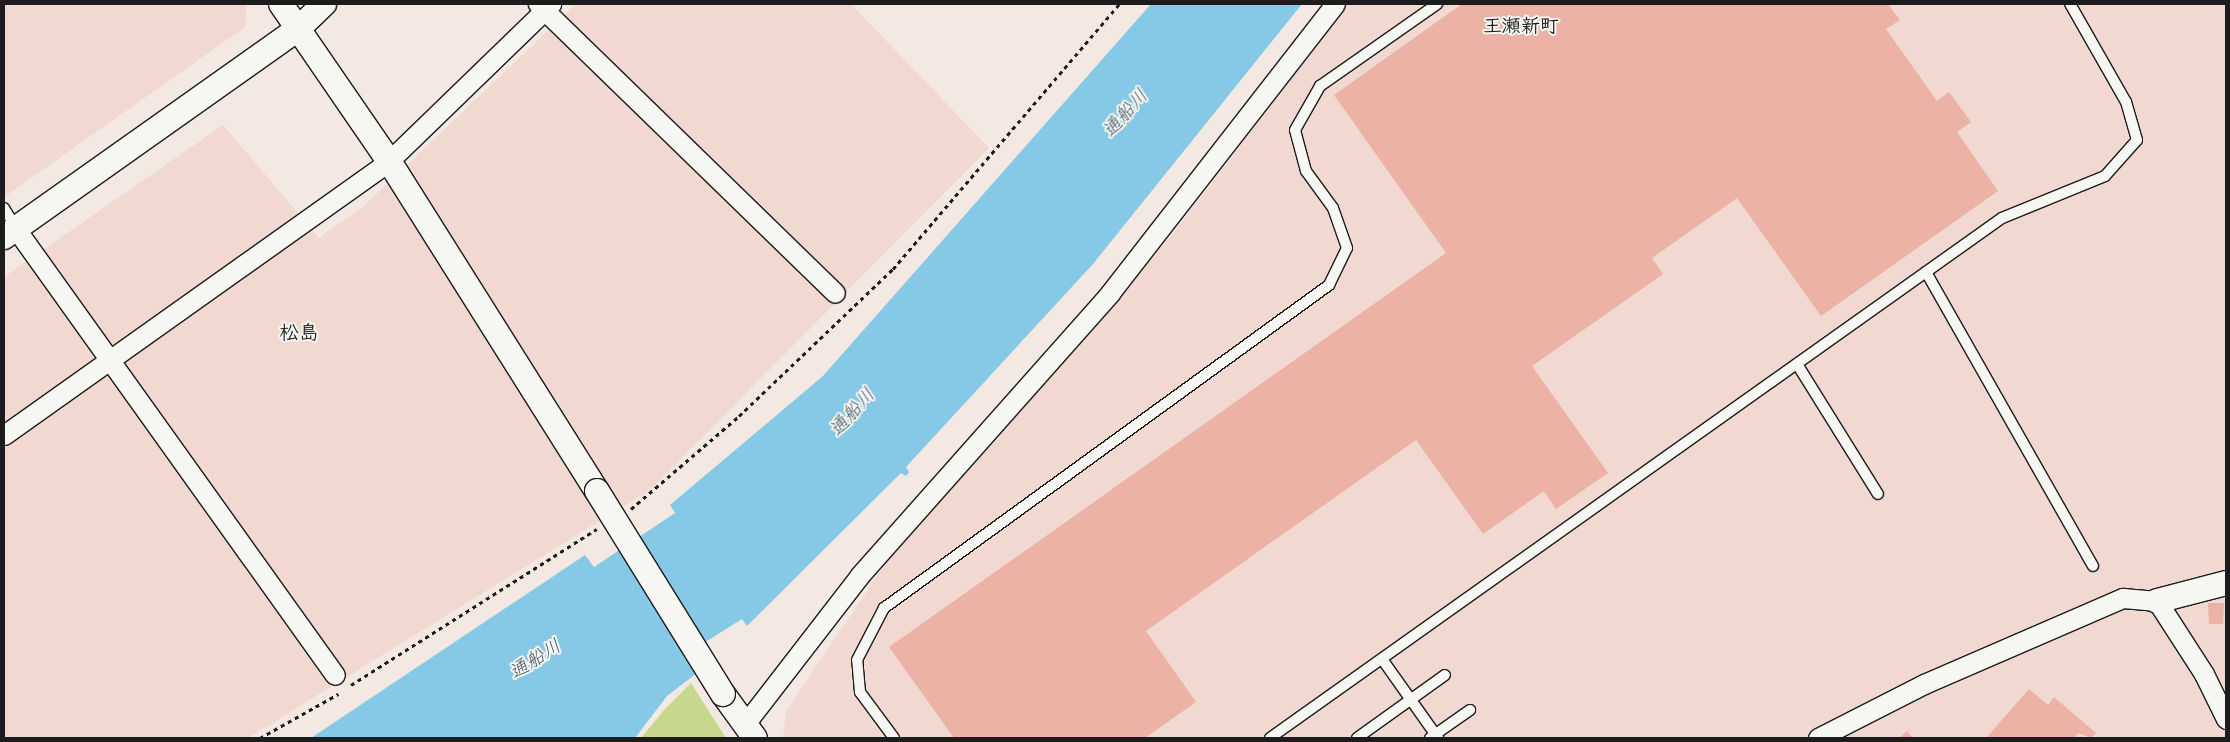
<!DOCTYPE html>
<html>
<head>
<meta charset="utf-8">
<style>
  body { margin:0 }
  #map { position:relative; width:2230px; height:742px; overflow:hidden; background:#f4e8e3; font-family:Sriracha,"Klee One",sans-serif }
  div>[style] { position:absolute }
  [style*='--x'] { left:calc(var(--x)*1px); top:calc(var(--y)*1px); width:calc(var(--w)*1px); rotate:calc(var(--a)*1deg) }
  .built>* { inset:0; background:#f1d8d0 }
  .green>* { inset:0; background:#c7d78b }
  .water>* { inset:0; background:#85c9e6 }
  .building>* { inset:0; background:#ebb2a5 }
  .path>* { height:3px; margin-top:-1.5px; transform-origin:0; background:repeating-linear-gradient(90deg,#1c1c1c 0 4px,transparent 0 8px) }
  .roads { filter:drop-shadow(1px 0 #1c1c1c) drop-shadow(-1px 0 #1c1c1c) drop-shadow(0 1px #1c1c1c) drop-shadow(0 -1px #1c1c1c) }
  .service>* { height:10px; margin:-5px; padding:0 5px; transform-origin:5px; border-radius:5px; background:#f6f6f2 }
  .minor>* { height:19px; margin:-9.5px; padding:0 9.5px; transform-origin:9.5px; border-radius:9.5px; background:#f6f6f2 }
  .tertiary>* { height:24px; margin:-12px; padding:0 12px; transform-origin:12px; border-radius:12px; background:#f6f6f2 }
  .bridges { filter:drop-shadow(1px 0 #1c1c1c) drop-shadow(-1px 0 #1c1c1c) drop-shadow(0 1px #1c1c1c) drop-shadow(0 -1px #1c1c1c) }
  .tertiary-bridge>* { height:24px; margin:-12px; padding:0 12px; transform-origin:12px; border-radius:12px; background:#f6f6f2 }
  span { translate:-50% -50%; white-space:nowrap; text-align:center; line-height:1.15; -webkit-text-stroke:4px #f6f6f2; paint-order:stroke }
  .neighbourhood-label { font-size:19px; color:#1c1c1c; font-weight:700 }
  .water-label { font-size:19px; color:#415963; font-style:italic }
  .quarter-label { font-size:20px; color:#1c1c1c; font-weight:700 }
  .frame { position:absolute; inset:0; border:5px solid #1c1c1c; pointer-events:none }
</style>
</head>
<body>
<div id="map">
  <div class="built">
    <div style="clip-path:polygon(4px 4px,247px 4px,245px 27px,4px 197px)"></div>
    <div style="clip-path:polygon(576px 4px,851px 4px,989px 148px,650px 490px,248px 738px,4px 738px,4px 277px,223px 125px,319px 238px,365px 205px)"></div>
    <div style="clip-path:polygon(1349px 4px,2226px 4px,2226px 738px,783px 738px,786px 711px,904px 536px,1172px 235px)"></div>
  </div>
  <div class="green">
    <div style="clip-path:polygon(691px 683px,726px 738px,641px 738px,665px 709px)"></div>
  </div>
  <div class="water">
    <div style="clip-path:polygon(1151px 4px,1302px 4px,1093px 264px,906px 467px,909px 472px,906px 476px,901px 473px,747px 626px,742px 619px,696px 648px,706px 666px,667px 696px,635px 738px,311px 738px,585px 555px,594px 567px,675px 513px,670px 505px,823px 376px)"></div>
  </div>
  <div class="building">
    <div style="clip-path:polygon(1462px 4px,1888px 4px,1900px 20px,1886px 29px,1937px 101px,1949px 92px,1971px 122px,1957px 132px,1998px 191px,1821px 316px,1737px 198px,1652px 258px,1663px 274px,1532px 366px,1608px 473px,1556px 509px,1544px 491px,1483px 534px,1416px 440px,1146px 631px,1196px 702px,1145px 738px,954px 738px,889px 647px,1446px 253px,1334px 95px)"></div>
    <div style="clip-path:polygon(2208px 603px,2224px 603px,2223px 624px,2209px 624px)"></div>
    <div style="clip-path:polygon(2029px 689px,2048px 705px,2054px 697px,2096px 733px,2091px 738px,2078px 733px,2074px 738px,1986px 738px)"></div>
    <div style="clip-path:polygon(1907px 731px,1913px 738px,1899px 738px)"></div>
  </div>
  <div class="path">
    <div style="--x:631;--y:509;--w:143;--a:-40.7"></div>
    <div style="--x:739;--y:416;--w:213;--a:-43.7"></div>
    <div style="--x:893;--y:269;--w:348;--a:-49.5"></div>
    <div style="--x:351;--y:685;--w:291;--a:-32.4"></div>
    <div style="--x:260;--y:738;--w:90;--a:-29.4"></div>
  </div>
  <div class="roads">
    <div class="service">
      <div style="--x:4;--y:208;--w:23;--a:59"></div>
      <div style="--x:1926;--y:272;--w:338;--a:60.4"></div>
      <div style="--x:1797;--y:364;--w:153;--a:58.1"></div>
      <div style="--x:1382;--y:659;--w:97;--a:54.7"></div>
      <div style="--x:894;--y:738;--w:57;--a:-126.5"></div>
      <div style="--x:860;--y:692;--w:32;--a:-95"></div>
      <div style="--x:857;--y:660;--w:59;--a:-62.6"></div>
      <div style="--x:884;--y:608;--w:550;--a:-35.97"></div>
      <div style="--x:1329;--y:285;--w:41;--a:-64.1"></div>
      <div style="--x:1347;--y:248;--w:42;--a:-109.3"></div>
      <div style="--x:1333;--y:208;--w:46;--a:-126.1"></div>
      <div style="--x:1306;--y:171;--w:42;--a:-105"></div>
      <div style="--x:1295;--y:130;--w:51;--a:-60.4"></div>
      <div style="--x:1320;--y:86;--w:143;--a:-35"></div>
      <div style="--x:1270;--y:738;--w:898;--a:-35.39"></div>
      <div style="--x:2002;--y:218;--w:111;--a:-22.2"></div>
      <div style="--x:2105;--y:176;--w:48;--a:-48.4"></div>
      <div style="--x:2137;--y:140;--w:40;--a:-106"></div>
      <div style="--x:2126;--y:102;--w:113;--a:-119.7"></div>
      <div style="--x:1357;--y:738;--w:108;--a:-35.6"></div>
      <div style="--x:1430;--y:738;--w:49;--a:-35"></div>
    </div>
    <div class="minor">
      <div style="--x:538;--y:4;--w:414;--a:44.2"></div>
      <div style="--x:16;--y:229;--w:548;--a:54.43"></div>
      <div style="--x:4;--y:435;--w:473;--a:-35.4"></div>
      <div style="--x:389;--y:161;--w:226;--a:-44.1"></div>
      <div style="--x:745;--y:724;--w:188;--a:-52.3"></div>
      <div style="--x:860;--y:575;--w:377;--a:-48.4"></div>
      <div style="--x:1110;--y:293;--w:366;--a:-52.1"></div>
      <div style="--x:1818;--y:738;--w:119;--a:-27"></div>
      <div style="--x:1924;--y:684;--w:217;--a:-23.4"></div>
      <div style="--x:2123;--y:598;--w:34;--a:5"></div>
      <div style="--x:2157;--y:601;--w:87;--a:57.2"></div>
      <div style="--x:2204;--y:674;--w:50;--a:63.9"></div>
    </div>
    <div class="tertiary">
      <div style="--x:281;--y:4;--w:191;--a:55.5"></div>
      <div style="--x:389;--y:161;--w:390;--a:57.8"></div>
      <div style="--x:4;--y:237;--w:362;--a:-35.3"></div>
      <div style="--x:299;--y:28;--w:35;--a:-44"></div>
      <div style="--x:2157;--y:601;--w:71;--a:-14.6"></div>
      <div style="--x:723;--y:694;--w:54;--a:54"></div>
    </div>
  </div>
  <div class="bridges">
    <div class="tertiary-bridge">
      <div style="--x:597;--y:491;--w:239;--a:58.2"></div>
    </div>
  </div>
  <div class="neighbourhood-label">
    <span style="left:1521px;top:26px">王瀬新町</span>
  </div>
  <div class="water-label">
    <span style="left:1125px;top:113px;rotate:-48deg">通船川</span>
    <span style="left:852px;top:412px;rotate:-48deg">通船川</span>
    <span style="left:535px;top:659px;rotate:-32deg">通船川</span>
  </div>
  <div class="quarter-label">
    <span style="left:299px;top:332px">松島</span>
  </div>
  <div class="frame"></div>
</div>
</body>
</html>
